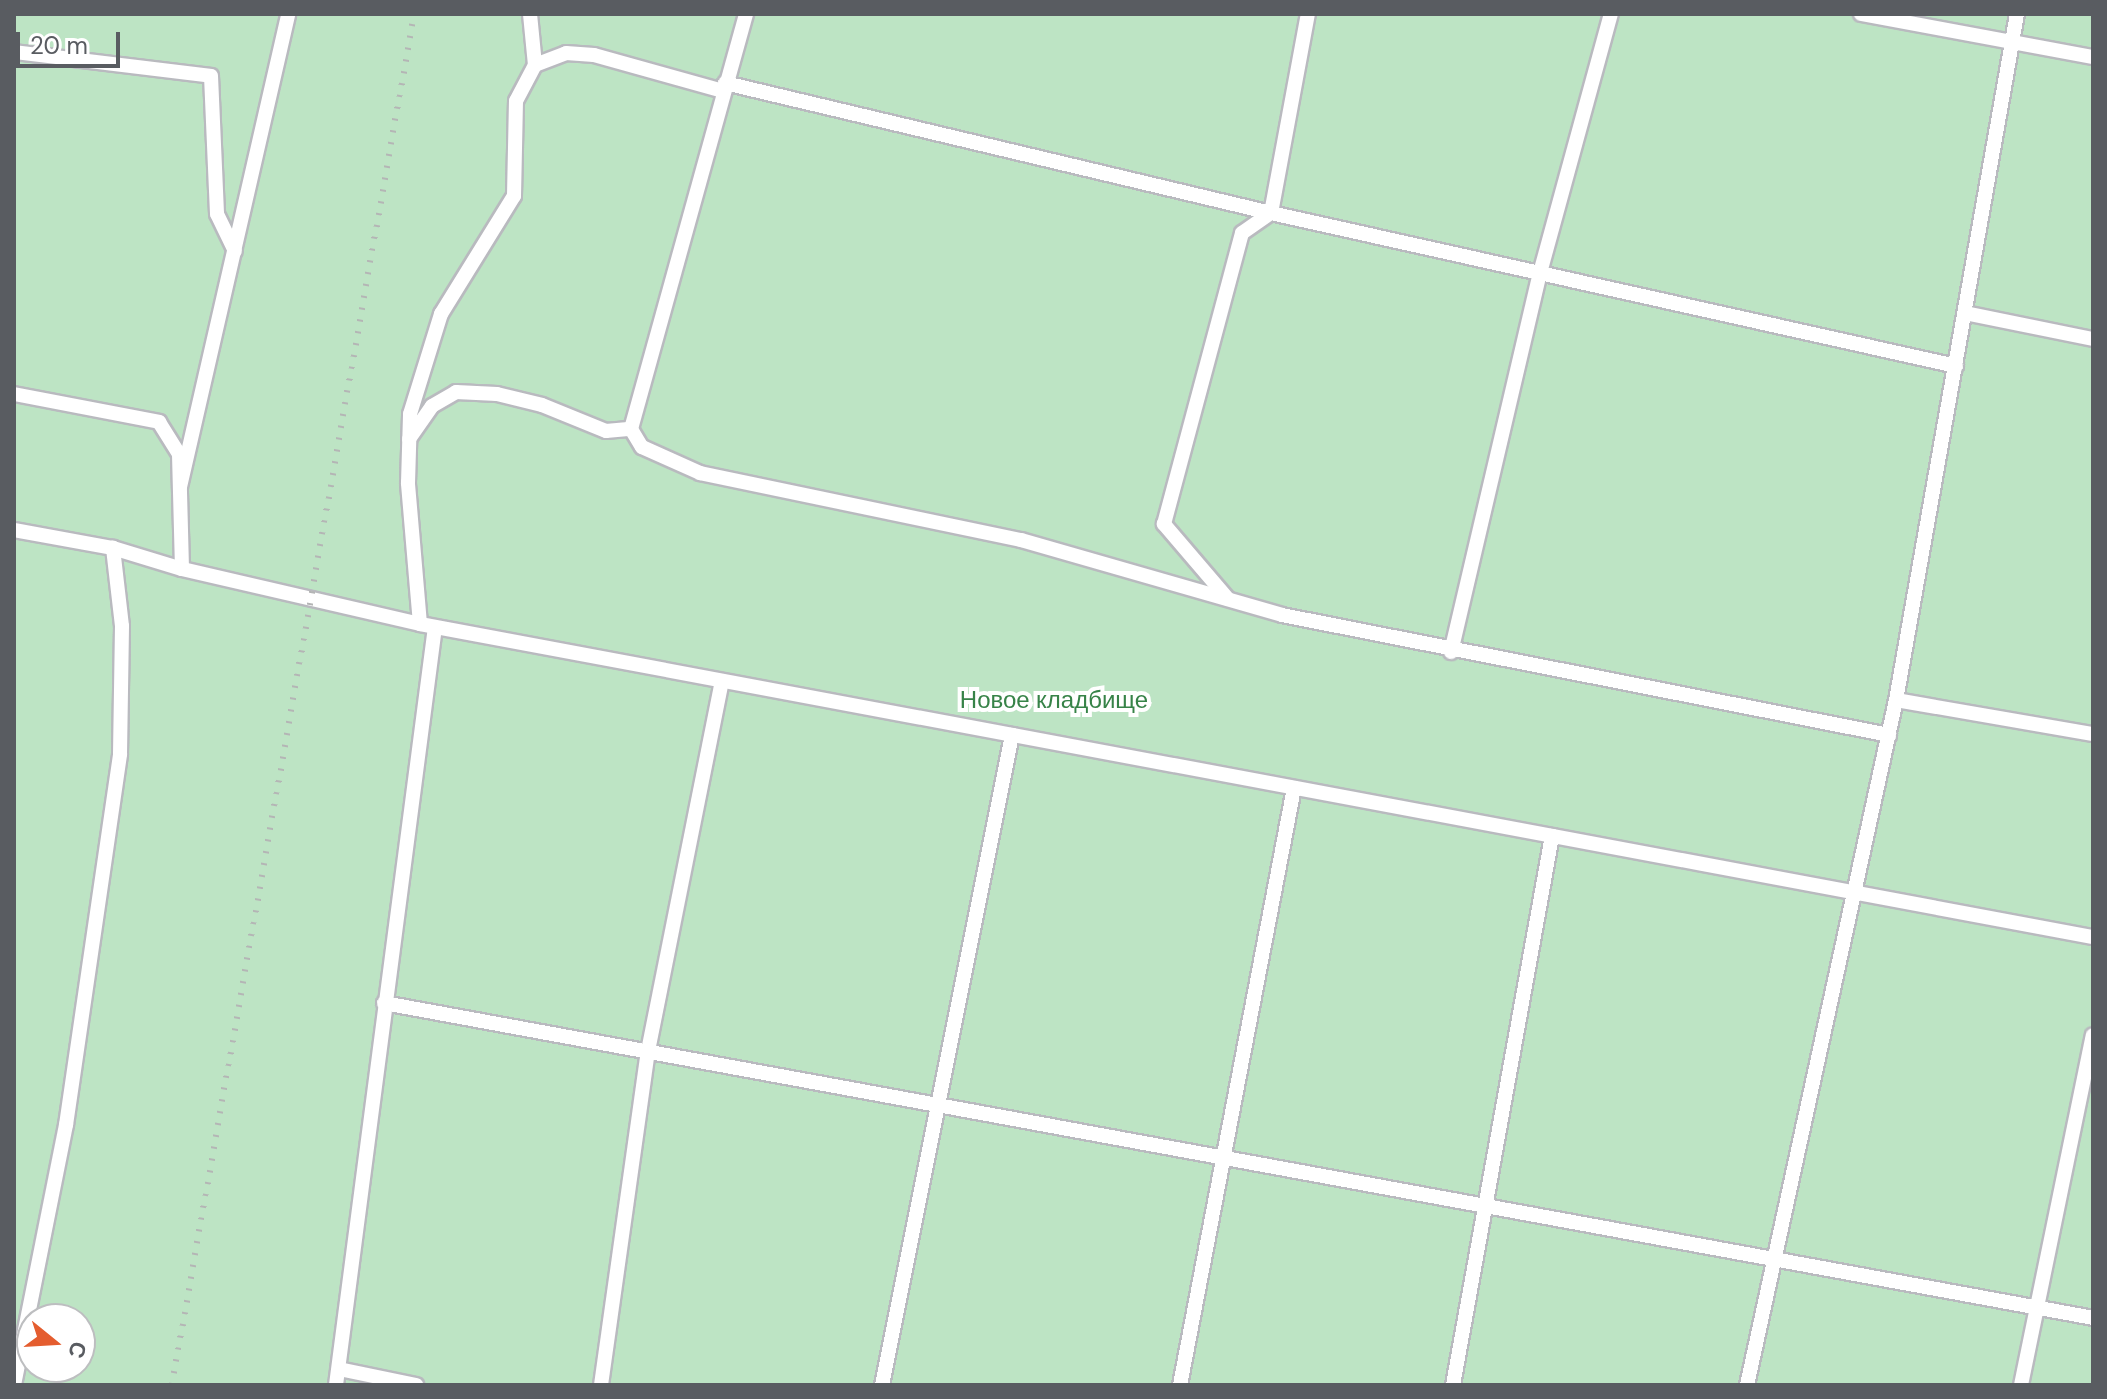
<!DOCTYPE html>
<html>
<head>
<meta charset="utf-8">
<style>
  body { margin:0 }
  #map { position:relative; width:2107px; height:1399px; overflow:hidden; background:#ecece1; font-family:"DM Sans",sans-serif }
  div>[style] { position:absolute }
  [style*='--x'] { left:calc(var(--x)*1px); top:calc(var(--y)*1px); width:calc(var(--w)*1px); rotate:calc(var(--a)*1deg) }
  .green>* { inset:0; background:#bde4c4 }
  .roads { filter:drop-shadow(2px 0 #b9babf) drop-shadow(-2px 0 #b9babf) drop-shadow(0 2px #b9babf) drop-shadow(0 -2px #b9babf) }
  .lane>* { height:14px; margin:-7px; padding:0 7px; transform-origin:7px; border-radius:7px; background:#fff }
  .rail>* { height:6px; margin-top:-3px; transform-origin:0; background:repeating-linear-gradient(90deg,#b4b5b5 0 2px,transparent 0 12px) }
  span { translate:-50% -50%; white-space:nowrap; text-align:center; line-height:1.15; -webkit-text-stroke:8px #fff; paint-order:stroke }
  .park-label { font-size:24px; color:#378348 }
  .frame { position:absolute; inset:0; border:16px solid #595c61; pointer-events:none }
  .north { position:absolute; left:16px; top:1303px; width:80px; height:80px; box-sizing:border-box; background:#fff; border:2px solid #bdbec0; border-radius:50%; rotate:108deg; font-size:22px; font-weight:700; line-height:32px; text-align:center; color:#595c61 }
  .north::after { content:''; display:block; margin:auto; width:28px; height:36px; background:#e45d2f; clip-path:polygon(50% 0,100% 100%,50% 72%,0 100%) }
  .scale { position:absolute; left:16px; top:32px; width:104px; height:36px; box-sizing:border-box; border:4px solid #595c61; border-top:0; padding-left:10px; font-size:24px; line-height:28px; white-space:nowrap; color:#595c61; -webkit-text-stroke:6px #fff; paint-order:stroke }
</style>
</head>
<body>
<div id="map">
  <div class="green">
    <div style="clip-path:polygon(evenodd,14px 14px,2093px 14px,2093px 1385px,14px 1385px,14px 14px,32px 1319px,80px 1319px,80px 1367px,32px 1367px,32px 1319px)"></div>
  </div>
  <div class="roads">
    <div class="lane">
      <div style="--x:1861;--y:14;--w:236;--a:10.5"></div>
      <div style="--x:14;--y:52;--w:198;--a:6.9"></div>
      <div style="--x:211;--y:76;--w:138;--a:87.5"></div>
      <div style="--x:217;--y:214;--w:41;--a:64.1"></div>
      <div style="--x:535;--y:65;--w:33;--a:-21"></div>
      <div style="--x:566;--y:53;--w:28;--a:4"></div>
      <div style="--x:594;--y:55;--w:134;--a:15.6"></div>
      <div style="--x:725;--y:83;--w:561;--a:13.39"></div>
      <div style="--x:1271;--y:213;--w:702;--a:12.59"></div>
      <div style="--x:1965;--y:313;--w:131;--a:11.5"></div>
      <div style="--x:14;--y:394;--w:148;--a:10.9"></div>
      <div style="--x:159;--y:422;--w:38;--a:58"></div>
      <div style="--x:179;--y:454;--w:115;--a:88.5"></div>
      <div style="--x:631;--y:429;--w:431;--a:-74.5"></div>
      <div style="--x:409;--y:439;--w:40;--a:-55.1"></div>
      <div style="--x:432;--y:406;--w:28;--a:-30"></div>
      <div style="--x:456;--y:392;--w:41;--a:2.8"></div>
      <div style="--x:497;--y:394;--w:46;--a:13.7"></div>
      <div style="--x:542;--y:405;--w:69;--a:22.1"></div>
      <div style="--x:606;--y:431;--w:25;--a:-5"></div>
      <div style="--x:631;--y:429;--w:21;--a:59"></div>
      <div style="--x:642;--y:447;--w:64;--a:24.1"></div>
      <div style="--x:700;--y:473;--w:328;--a:11.8"></div>
      <div style="--x:1021;--y:540;--w:272;--a:16"></div>
      <div style="--x:1282;--y:615;--w:619;--a:11.18"></div>
      <div style="--x:180;--y:487;--w:485;--a:-77.1"></div>
      <div style="--x:14;--y:530;--w:101;--a:10.3"></div>
      <div style="--x:113;--y:548;--w:72;--a:16.9"></div>
      <div style="--x:182;--y:569;--w:244;--a:13"></div>
      <div style="--x:420;--y:624;--w:1702;--a:10.6"></div>
      <div style="--x:1228;--y:599;--w:99;--a:-130.5"></div>
      <div style="--x:1164;--y:524;--w:301;--a:-75"></div>
      <div style="--x:1242;--y:233;--w:35;--a:-35"></div>
      <div style="--x:1271;--y:213;--w:202;--a:-79.5"></div>
      <div style="--x:420;--y:624;--w:142;--a:-94.9"></div>
      <div style="--x:408;--y:483;--w:69;--a:-88.3"></div>
      <div style="--x:410;--y:414;--w:105;--a:-72.8"></div>
      <div style="--x:441;--y:314;--w:139;--a:-58.3"></div>
      <div style="--x:514;--y:196;--w:95;--a:-88.8"></div>
      <div style="--x:516;--y:101;--w:41;--a:-62.2"></div>
      <div style="--x:535;--y:65;--w:51;--a:-95.6"></div>
      <div style="--x:1451;--y:652;--w:389;--a:-76.8"></div>
      <div style="--x:1540;--y:273;--w:269;--a:-74.7"></div>
      <div style="--x:1896;--y:700;--w:200;--a:9.8"></div>
      <div style="--x:384;--y:1003;--w:1738;--a:10.44"></div>
      <div style="--x:339;--y:1369;--w:79;--a:11.7"></div>
      <div style="--x:14;--y:1385;--w:265;--a:-78.7"></div>
      <div style="--x:66;--y:1125;--w:375;--a:-81.7"></div>
      <div style="--x:120;--y:754;--w:128;--a:-89.1"></div>
      <div style="--x:122;--y:626;--w:79;--a:-96.6"></div>
      <div style="--x:336;--y:1385;--w:764;--a:-82.56"></div>
      <div style="--x:601;--y:1385;--w:337;--a:-82"></div>
      <div style="--x:648;--y:1051;--w:377;--a:-78.7"></div>
      <div style="--x:882;--y:1385;--w:663;--a:-78.69"></div>
      <div style="--x:1180;--y:1385;--w:608;--a:-79.19"></div>
      <div style="--x:1453;--y:1385;--w:558;--a:-79.78"></div>
      <div style="--x:1747;--y:1385;--w:701;--a:-77.73"></div>
      <div style="--x:1896;--y:700;--w:697;--a:-80"></div>
      <div style="--x:2021;--y:1385;--w:357;--a:-78.4"></div>
    </div>
  </div>
  <div class="rail">
    <div style="--x:172;--y:1385;--w:1392;--a:-79.99"></div>
  </div>
  <div class="park-label">
    <span style="left:1054px;top:700px">Новое кладбище</span>
  </div>
  <div class="frame"></div>
  <div class="north">С</div>
  <div class="scale">20 m</div>
</div>
</body>
</html>
